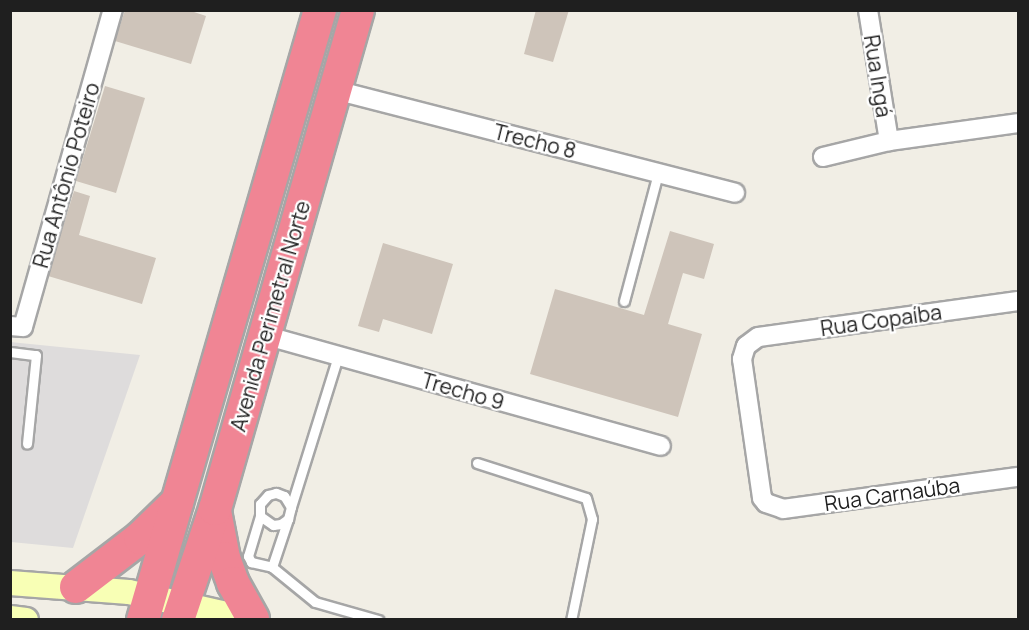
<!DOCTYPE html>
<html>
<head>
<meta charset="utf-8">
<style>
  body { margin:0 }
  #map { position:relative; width:1029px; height:630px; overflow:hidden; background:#f1eee5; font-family:Manrope,sans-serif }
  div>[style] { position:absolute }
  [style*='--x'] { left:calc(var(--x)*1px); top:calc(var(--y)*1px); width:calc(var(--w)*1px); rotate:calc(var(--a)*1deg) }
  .residential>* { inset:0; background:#dedcdc }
  .building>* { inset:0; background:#cec4ba }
  .roads { filter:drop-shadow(2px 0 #a6a6a6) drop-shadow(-2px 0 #a6a6a6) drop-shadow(0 2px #a6a6a6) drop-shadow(0 -2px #a6a6a6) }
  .lane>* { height:9px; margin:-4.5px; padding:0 4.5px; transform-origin:4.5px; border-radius:4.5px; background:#fff }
  .street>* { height:18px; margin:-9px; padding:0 9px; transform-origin:9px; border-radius:9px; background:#fff }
  .secondary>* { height:24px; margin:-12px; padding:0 12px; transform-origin:12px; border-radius:12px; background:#f8ffb5 }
  .highway>* { height:32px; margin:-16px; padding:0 16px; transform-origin:16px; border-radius:16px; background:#f08594 }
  span { translate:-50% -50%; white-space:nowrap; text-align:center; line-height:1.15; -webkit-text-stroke:4.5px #fff; paint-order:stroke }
  .street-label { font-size:21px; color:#1f1f1f }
  .frame { position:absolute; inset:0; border:12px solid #1f1f1f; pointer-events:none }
</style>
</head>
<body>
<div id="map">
  <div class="residential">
    <div style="clip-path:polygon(10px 342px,140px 355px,73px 548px,11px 542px)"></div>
  </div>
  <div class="building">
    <div style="clip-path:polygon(125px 10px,188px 10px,206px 16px,191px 64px,115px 41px)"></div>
    <div style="clip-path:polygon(536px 10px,569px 10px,553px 62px,524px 54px)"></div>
    <div style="clip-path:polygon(105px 86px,145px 98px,116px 193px,76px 181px)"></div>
    <div style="clip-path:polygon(74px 191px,90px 196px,79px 235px,156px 258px,142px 304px,48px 276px)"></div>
    <div style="clip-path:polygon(670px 231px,714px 244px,704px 279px,683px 273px,668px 324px,702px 334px,678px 417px,530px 374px,555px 289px,644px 315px)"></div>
    <div style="clip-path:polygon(383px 243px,453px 264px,432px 334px,383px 319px,379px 332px,358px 326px)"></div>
  </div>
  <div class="roads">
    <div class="lane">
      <div style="--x:624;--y:301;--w:132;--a:-75.1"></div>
      <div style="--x:10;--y:352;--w:26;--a:7"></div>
      <div style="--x:36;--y:355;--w:89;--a:95.8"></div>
      <div style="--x:477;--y:463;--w:114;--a:17.8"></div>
      <div style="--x:586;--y:498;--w:22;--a:74"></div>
      <div style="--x:592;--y:519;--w:103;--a:101.7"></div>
      <div style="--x:291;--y:507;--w:158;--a:-72.7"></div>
      <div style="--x:260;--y:516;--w:16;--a:35"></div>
      <div style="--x:273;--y:525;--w:8;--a:-7"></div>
      <div style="--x:281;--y:524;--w:9;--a:-36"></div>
      <div style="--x:288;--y:519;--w:12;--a:-76"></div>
      <div style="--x:291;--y:507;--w:13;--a:-122"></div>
      <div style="--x:284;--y:496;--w:9;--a:-159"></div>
      <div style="--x:276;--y:493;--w:8;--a:166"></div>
      <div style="--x:268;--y:495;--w:12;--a:132"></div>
      <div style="--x:260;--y:504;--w:12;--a:90"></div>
      <div style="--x:260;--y:516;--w:42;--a:106.7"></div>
      <div style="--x:248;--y:556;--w:7;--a:63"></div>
      <div style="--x:251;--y:562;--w:22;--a:13"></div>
      <div style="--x:272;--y:567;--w:51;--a:-71.6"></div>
      <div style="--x:272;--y:567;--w:55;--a:39.1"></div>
      <div style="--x:315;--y:602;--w:66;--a:15.9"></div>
    </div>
    <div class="street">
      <div style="--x:868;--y:10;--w:133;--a:80.9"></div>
      <div style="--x:335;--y:90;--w:413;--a:14.4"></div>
      <div style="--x:823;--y:157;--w:68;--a:-13.6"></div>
      <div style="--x:889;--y:141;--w:130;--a:-7.9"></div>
      <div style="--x:1018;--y:301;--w:262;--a:172.1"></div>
      <div style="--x:758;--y:337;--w:15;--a:143"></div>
      <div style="--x:746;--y:346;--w:14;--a:107"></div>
      <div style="--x:742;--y:359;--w:140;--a:81.8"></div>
      <div style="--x:762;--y:498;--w:6;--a:51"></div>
      <div style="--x:766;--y:503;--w:18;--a:19"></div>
      <div style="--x:783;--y:509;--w:237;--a:-7.8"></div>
      <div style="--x:10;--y:326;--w:13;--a:4"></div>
      <div style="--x:23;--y:327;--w:330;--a:-74.2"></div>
      <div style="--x:264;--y:335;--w:412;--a:15.6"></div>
    </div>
    <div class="secondary">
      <div style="--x:10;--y:583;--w:119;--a:4.3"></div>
      <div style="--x:129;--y:592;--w:127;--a:12.7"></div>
      <div style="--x:10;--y:618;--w:16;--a:7"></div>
    </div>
    <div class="highway">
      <div style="--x:215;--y:511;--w:48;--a:79.2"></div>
      <div style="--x:224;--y:558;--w:27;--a:70"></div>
      <div style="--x:233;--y:583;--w:41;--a:60.9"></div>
      <div style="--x:76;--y:587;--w:81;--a:-37.4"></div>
      <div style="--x:140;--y:538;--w:52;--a:-44.2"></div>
      <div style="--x:143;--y:620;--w:635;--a:-73.82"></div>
      <div style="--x:178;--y:620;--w:117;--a:-71.6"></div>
      <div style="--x:215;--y:509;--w:519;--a:-74.01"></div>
    </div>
  </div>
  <div class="street-label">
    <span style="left:878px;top:76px;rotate:81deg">Rua Ingá</span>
    <span style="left:535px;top:141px;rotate:14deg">Trecho 8</span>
    <span style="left:66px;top:175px;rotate:-74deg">Rua Antônio Poteiro</span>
    <span style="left:270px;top:316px;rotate:-74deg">Avenida Perimetral Norte</span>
    <span style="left:881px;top:320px;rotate:-8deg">Rua Copaíba</span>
    <span style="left:463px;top:391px;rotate:16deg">Trecho 9</span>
    <span style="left:892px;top:494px;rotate:-8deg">Rua Carnaúba</span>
  </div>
  <div class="frame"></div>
</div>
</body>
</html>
